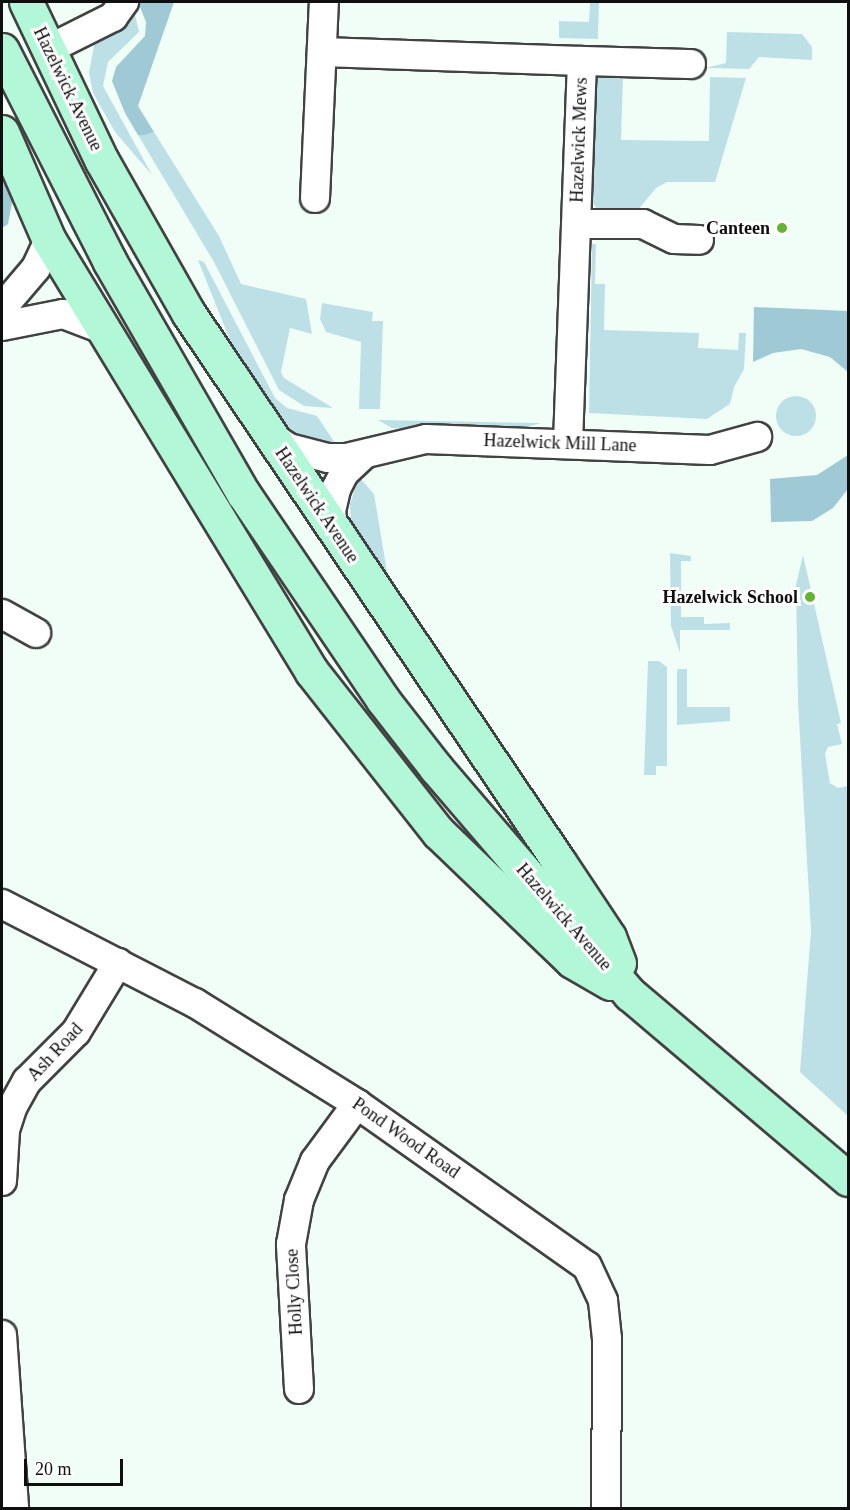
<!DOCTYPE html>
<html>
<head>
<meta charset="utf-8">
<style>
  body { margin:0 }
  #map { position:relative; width:850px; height:1510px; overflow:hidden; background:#f1fef7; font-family:Georgia,serif }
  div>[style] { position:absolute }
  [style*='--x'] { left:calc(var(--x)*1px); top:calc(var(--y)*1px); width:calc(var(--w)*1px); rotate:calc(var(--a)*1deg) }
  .green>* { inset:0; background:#bde0e6 }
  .round { border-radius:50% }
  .forest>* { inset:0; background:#9ec9d5 }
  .roads { filter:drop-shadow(2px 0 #424242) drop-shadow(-2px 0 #424242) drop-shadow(0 2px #424242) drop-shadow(0 -2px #424242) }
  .street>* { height:28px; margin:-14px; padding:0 14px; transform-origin:14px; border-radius:14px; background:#fff }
  .secondary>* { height:33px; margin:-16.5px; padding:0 16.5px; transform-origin:16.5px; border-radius:16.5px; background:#b2f8d8 }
  .dots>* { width:16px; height:16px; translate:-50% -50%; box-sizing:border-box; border:3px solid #fff; border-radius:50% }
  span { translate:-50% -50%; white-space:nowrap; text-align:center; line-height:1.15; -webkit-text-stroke:6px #fff; paint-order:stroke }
  .street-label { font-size:18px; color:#0f0f0f }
  .poi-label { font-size:18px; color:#0f0f0f; font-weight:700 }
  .right { translate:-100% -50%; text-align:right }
  .frame { position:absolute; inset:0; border:3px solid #0f0f0f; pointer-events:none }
  .scale { position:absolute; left:24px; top:1459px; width:99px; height:27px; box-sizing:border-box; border:3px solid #0f0f0f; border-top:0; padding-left:8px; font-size:18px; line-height:21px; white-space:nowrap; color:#0f0f0f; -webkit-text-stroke:4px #fff; paint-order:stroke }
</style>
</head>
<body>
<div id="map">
  <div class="green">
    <div style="clip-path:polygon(590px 2px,599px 2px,598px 39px,559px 38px,559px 21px,589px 22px)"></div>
    <div style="clip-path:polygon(133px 6px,139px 32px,108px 62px,103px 86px,152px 175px,115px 132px,93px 93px,89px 73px,95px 40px)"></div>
    <div style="clip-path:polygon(727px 32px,802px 34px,812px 47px,812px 60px,759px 57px,749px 69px,706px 68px,726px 63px)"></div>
    <div style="clip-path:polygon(596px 74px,623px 76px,621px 140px,709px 141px,710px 77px,746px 78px,715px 182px,667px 182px,656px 188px,638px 210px,597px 209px,593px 203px)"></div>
    <div style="clip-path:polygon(154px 132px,219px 236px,241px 284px,306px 299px,312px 334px,290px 328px,281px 372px,284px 378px,333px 408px,304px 406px,279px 390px,214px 262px,138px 135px)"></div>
    <div style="clip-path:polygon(592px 244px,596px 244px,595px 284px,605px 284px,604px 330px,699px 333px,698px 348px,738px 350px,739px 333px,746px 333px,744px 369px,734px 387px,730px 404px,707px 419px,589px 413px)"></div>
    <div style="clip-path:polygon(198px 260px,204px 262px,275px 398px,287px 408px,317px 416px,335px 443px,306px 442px,275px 415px,230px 340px)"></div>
    <div style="clip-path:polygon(322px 303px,373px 312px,372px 321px,383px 321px,380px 409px,359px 409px,361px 342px,326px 332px,320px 319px)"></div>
    <div class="round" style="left:776px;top:396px;width:40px;height:40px"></div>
    <div style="clip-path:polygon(378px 420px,541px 423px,517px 430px,392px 428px)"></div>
    <div style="clip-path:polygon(359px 477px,374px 494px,388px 578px,351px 523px,350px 504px)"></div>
    <div style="clip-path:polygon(670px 553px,691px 556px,691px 561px,681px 561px,681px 617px,704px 617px,704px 624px,730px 623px,730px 630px,680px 630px,680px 653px,671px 626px)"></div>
    <div style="clip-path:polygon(803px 555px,841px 723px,837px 724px,842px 744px,828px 747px,825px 754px,830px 783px,838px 788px,848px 786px,848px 1116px,800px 1072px,811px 931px,798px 702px,796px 585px)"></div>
    <div style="clip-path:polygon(648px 661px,659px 661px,667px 667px,667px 766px,656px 766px,656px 775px,644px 775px)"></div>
    <div style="clip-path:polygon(677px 669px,687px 669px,687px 707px,730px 707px,730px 721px,677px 725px)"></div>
  </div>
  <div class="forest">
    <div style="clip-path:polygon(138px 2px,174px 2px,138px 106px,154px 132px,144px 135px,138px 135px,125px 113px,112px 81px,116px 67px,145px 36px,146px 22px)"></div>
    <div style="clip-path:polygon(2px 165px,15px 187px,8px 224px,2px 228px)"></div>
    <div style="clip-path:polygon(754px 307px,848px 311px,848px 372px,830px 357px,801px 349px,773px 353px,753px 362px)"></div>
    <div style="clip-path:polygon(848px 455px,848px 489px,833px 508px,812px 521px,771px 522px,770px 479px,817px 475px)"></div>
  </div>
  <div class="roads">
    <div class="street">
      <div style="--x:49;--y:49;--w:72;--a:-26.6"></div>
      <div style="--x:113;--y:17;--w:19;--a:-54"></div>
      <div style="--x:322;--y:52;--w:260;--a:2"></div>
      <div style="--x:582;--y:61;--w:381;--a:92.1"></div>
      <div style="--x:582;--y:61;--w:109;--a:1.6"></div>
      <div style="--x:315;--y:198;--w:196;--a:-87.4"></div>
      <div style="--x:576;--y:224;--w:67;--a:0"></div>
      <div style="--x:643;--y:224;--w:34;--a:26"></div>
      <div style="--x:674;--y:239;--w:25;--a:2"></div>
      <div style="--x:2;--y:308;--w:52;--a:-49.6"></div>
      <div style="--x:36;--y:268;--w:31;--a:-65"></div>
      <div style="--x:2;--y:326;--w:62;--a:-11.1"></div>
      <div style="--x:63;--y:314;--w:42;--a:21"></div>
      <div style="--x:271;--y:436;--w:22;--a:34"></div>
      <div style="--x:289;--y:448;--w:40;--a:14.4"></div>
      <div style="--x:328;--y:458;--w:18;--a:0"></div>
      <div style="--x:346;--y:458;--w:82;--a:-13.4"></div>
      <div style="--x:426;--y:439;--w:284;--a:2.2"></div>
      <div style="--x:710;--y:450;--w:49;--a:-15.5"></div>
      <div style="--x:334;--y:531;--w:20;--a:-99"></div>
      <div style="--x:331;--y:511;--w:23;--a:-77"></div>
      <div style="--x:336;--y:489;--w:18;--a:-63"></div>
      <div style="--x:344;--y:473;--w:26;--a:-43"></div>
      <div style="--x:2;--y:614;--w:39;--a:29"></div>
      <div style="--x:2;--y:904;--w:217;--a:27.2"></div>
      <div style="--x:195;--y:1003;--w:191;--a:31.9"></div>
      <div style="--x:357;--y:1104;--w:281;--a:35.2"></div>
      <div style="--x:587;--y:1266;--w:38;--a:65"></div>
      <div style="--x:603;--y:1301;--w:38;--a:84"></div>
      <div style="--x:607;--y:1339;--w:169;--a:90.3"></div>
      <div style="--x:2;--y:1181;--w:51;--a:-86.6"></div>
      <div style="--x:5;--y:1130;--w:25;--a:-72"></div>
      <div style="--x:13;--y:1106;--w:29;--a:-61"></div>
      <div style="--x:27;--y:1081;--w:69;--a:-45"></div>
      <div style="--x:76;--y:1032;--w:81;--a:-58.7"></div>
      <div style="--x:2;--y:1335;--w:173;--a:86"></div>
      <div style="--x:299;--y:1389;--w:145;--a:-93.2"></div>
      <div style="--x:291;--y:1244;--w:45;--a:-79.7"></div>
      <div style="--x:299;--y:1200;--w:42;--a:-67.7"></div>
      <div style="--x:315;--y:1161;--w:71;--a:-53.6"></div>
    </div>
    <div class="secondary">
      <div style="--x:26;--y:2;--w:176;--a:64.5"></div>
      <div style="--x:102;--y:161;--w:176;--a:60.4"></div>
      <div style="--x:189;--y:314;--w:661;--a:55.97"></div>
      <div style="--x:559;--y:862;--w:90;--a:56.3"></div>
      <div style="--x:609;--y:937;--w:28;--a:69"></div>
      <div style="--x:2;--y:50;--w:238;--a:63"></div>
      <div style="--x:110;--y:262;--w:267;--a:60.1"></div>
      <div style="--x:243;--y:493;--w:250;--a:55.9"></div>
      <div style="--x:383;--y:700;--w:86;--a:52.1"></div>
      <div style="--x:436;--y:768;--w:298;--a:49.4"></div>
      <div style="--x:630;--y:994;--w:286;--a:40.3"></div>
      <div style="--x:2;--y:132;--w:118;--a:66.5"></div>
      <div style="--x:49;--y:240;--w:506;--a:58.67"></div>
      <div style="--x:312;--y:672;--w:204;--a:51.8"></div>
      <div style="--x:438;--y:832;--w:186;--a:43.9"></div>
      <div style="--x:572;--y:961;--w:44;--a:30.1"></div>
    </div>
  </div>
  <div class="dots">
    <div style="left:782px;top:228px;background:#64b333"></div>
    <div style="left:810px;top:597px;background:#64b333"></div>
  </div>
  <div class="street-label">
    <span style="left:68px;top:89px;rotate:64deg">Hazelwick Avenue</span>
    <span style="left:579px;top:140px;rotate:-88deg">Hazelwick Mews</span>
    <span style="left:560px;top:443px;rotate:2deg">Hazelwick Mill Lane</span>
    <span style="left:317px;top:505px;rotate:56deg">Hazelwick Avenue</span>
    <span style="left:564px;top:917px;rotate:49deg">Hazelwick Avenue</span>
    <span style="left:55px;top:1052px;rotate:-47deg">Ash Road</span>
    <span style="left:406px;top:1138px;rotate:35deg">Pond Wood Road</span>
    <span style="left:294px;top:1292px;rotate:-93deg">Holly Close</span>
  </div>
  <div class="poi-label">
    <span class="right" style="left:770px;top:228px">Canteen</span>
    <span class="right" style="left:798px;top:597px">Hazelwick School</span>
  </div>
  <div class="frame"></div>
  <div class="scale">20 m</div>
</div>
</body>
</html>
